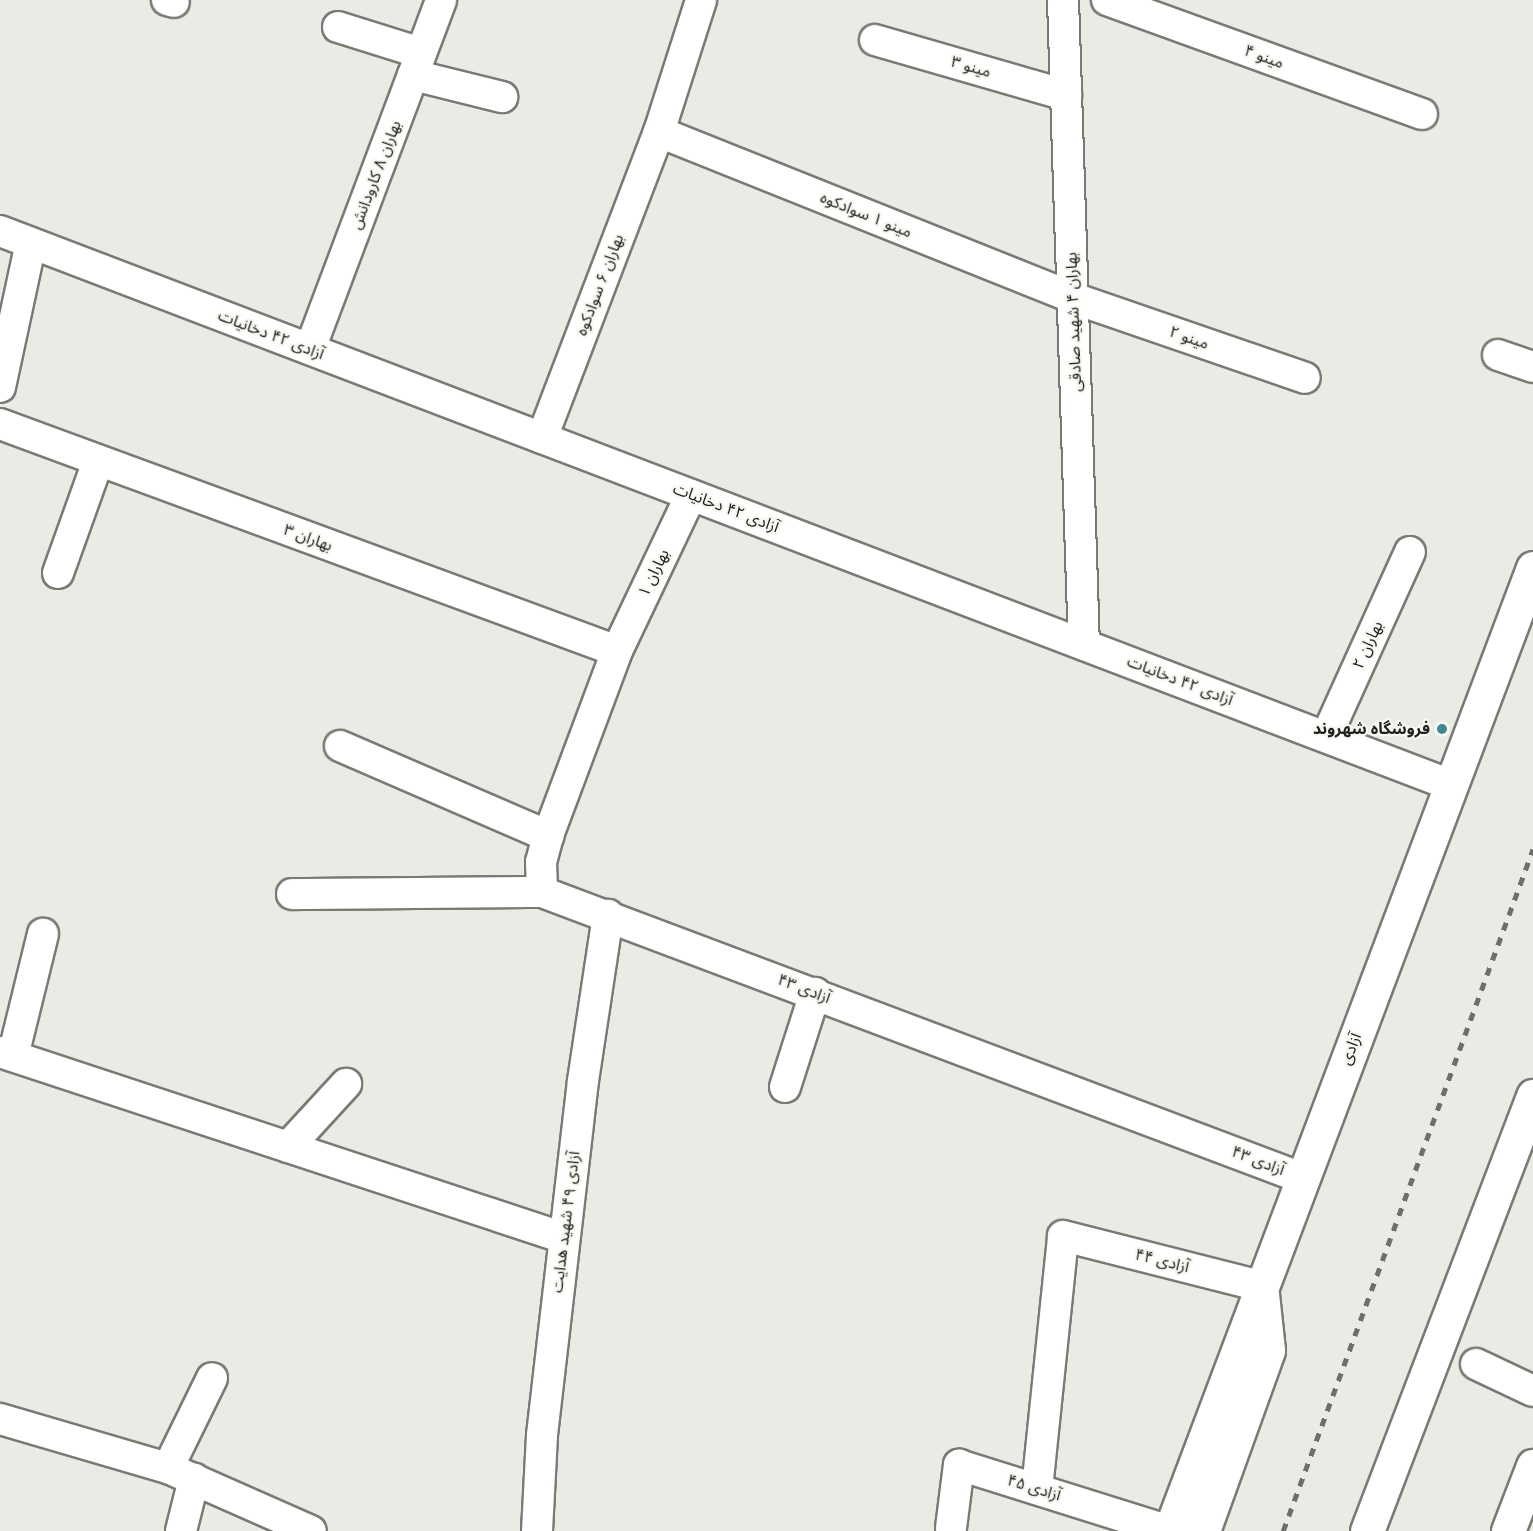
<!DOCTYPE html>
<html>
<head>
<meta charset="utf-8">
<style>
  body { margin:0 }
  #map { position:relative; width:1533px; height:1531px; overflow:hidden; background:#ebebe5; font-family:Georgia,"Noto Sans Arabic",serif }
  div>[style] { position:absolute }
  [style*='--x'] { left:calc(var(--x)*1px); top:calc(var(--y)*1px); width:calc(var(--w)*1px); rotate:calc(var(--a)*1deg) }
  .roads { filter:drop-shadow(2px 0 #7a7a75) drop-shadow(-2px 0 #7a7a75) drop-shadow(0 2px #7a7a75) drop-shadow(0 -2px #7a7a75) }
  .street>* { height:30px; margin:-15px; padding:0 15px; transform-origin:15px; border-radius:15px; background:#fff }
  .secondary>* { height:33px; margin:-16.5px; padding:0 16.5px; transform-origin:16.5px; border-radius:16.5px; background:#fff }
  .primary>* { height:33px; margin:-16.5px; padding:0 16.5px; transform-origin:16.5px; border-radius:16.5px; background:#fff }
  .rail>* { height:4.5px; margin-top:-2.25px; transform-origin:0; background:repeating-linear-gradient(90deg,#6e6e6a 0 8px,transparent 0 16px) }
  .dots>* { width:16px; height:16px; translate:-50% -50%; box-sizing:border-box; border:3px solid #f8f8f2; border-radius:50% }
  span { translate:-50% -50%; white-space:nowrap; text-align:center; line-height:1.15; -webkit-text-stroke:4.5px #f8f8f2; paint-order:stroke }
  .street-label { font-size:16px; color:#20201e }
  .poi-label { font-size:16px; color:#20201e; font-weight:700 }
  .right { translate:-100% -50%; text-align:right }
</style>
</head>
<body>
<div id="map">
  <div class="roads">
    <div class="street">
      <div style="--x:167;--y:0;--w:7;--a:16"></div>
      <div style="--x:1063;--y:0;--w:645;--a:88.14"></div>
      <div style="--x:1107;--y:0;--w:335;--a:19.9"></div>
      <div style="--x:338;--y:27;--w:87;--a:17.4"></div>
      <div style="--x:875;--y:40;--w:199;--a:16.1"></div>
      <div style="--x:413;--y:75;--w:92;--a:13.9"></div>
      <div style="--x:659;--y:132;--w:446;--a:21.8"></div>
      <div style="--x:1073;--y:298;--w:245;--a:19"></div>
      <div style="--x:0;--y:231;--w:1553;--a:20.9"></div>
      <div style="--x:310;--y:349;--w:373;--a:-69.4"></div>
      <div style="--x:1498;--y:355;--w:37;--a:19"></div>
      <div style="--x:0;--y:387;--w:147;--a:-77.9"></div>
      <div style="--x:0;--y:424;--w:657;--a:20.2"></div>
      <div style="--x:542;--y:438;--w:328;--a:-69.1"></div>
      <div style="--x:659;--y:132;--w:139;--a:-72.3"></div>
      <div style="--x:691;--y:495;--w:173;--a:115.4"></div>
      <div style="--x:617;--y:651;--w:197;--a:110.5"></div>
      <div style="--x:548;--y:836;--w:27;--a:105"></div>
      <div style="--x:541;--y:862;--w:30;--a:88"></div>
      <div style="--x:542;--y:892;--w:812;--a:20.62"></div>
      <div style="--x:58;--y:573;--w:119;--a:-70.3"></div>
      <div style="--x:1326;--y:737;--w:203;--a:-65.6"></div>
      <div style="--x:340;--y:746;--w:227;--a:23.4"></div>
      <div style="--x:292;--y:894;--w:250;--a:-0.5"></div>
      <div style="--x:0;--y:1052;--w:594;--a:18.25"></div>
      <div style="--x:13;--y:1056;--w:126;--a:-76.2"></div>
      <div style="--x:785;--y:1087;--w:99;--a:-72.3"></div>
      <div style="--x:288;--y:1147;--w:86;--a:-47.4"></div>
      <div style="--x:1476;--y:1364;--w:63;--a:25.3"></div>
      <div style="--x:0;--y:1419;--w:175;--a:16.3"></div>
      <div style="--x:168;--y:1468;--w:156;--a:23.8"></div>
      <div style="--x:168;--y:1468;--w:100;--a:-63.9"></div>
      <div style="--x:1037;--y:1489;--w:254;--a:-84.1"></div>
      <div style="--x:1063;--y:1236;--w:204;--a:14.2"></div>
      <div style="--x:951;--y:1528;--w:64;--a:-82.8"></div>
      <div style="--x:959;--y:1465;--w:221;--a:17.4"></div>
      <div style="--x:181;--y:1531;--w:54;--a:-76"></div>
      <div style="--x:537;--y:1531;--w:96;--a:-87"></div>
      <div style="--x:542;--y:1435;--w:356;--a:-83.4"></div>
      <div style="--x:583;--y:1081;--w:168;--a:-81.4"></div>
    </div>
    <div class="secondary">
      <div style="--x:1170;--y:1531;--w:1029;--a:-69.35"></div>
      <div style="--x:1203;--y:1531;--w:192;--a:-70.2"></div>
      <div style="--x:1268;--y:1350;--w:56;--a:-96.1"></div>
      <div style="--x:1367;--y:1531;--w:466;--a:-69.1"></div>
    </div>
    <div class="primary">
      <div style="--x:1508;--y:1531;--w:70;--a:-69"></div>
    </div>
  </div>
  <div class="rail">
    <div style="--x:1283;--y:1531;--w:726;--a:-69.87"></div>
  </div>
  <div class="dots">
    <div style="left:1442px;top:729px;background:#418791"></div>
  </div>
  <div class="street-label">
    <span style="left:1264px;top:57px;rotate:20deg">مینو ۴</span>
    <span style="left:971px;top:67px;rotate:16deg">مینو ۳</span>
    <span style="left:376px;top:175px;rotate:-69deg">بهاران ۸ کارودانش</span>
    <span style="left:866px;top:215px;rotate:22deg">مینو ۱ سوادکوه</span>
    <span style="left:600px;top:285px;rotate:-69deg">بهاران ۶ سوادکوه</span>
    <span style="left:1074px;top:322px;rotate:-92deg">بهاران ۴ شهید صادقی</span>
    <span style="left:271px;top:335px;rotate:21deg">آزادی ۴۲ دخانیات</span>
    <span style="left:1189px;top:338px;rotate:19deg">مینو ۲</span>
    <span style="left:726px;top:508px;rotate:21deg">آزادی ۴۲ دخانیات</span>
    <span style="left:308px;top:538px;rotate:20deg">بهاران ۳</span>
    <span style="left:654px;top:573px;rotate:-64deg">بهاران ۱</span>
    <span style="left:1368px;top:645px;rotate:-65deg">بهاران ۲</span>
    <span style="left:1180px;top:681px;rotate:21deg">آزادی ۴۲ دخانیات</span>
    <span style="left:804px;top:989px;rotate:21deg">آزادی ۴۳</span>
    <span style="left:1351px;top:1049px;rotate:-69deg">آزادی</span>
    <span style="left:1258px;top:1161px;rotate:21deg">آزادی ۴۳</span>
    <span style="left:566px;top:1222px;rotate:-83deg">آزادی ۴۹ شهید هدایت</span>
    <span style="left:1162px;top:1261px;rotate:14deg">آزادی ۴۴</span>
    <span style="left:1034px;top:1488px;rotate:17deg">آزادی ۴۵</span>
  </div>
  <div class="poi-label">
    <span class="right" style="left:1430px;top:729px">فروشگاه شهروند</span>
  </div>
</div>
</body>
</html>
